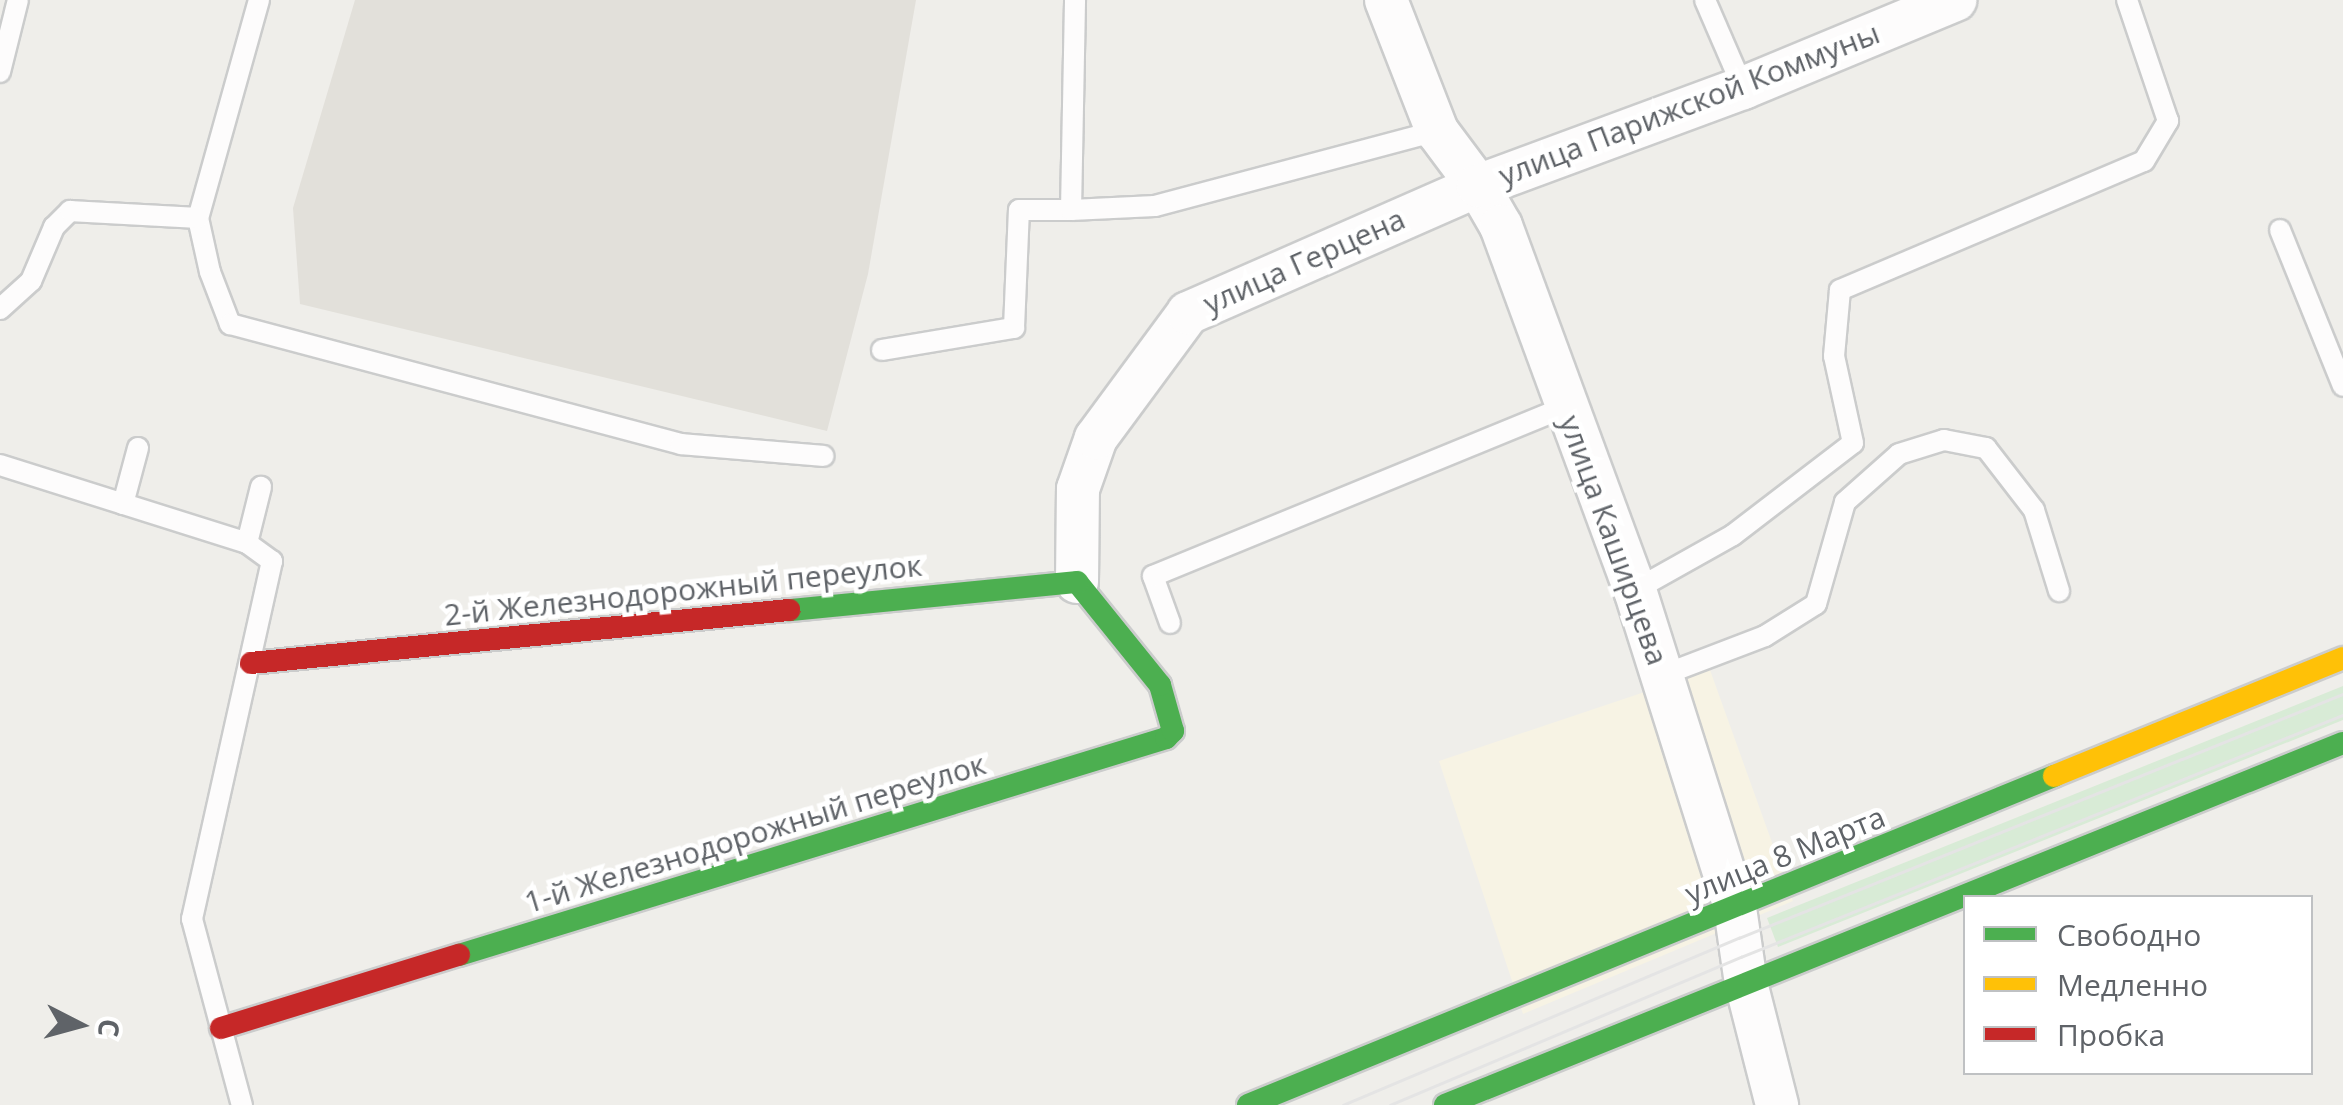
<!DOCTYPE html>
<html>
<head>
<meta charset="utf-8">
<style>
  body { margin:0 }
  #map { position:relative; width:2343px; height:1105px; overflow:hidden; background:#efeeea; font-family:"Open Sans",sans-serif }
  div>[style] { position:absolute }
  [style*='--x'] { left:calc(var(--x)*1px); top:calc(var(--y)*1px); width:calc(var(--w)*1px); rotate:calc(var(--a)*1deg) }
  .commercial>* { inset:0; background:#f7f3e4 }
  .education>* { inset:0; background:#e2e0da }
  .green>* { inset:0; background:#d8ebd6 }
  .roads { filter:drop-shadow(2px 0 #cbcccc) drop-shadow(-2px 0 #cbcccc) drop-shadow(0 2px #cbcccc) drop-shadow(0 -2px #cbcccc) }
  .lane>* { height:20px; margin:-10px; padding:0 10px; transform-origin:10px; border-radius:10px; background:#fdfcfc }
  .street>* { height:42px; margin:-21px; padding:0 21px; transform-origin:21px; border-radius:21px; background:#fdfcfc }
  .fast>* { height:22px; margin:-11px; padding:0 11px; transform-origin:11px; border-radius:11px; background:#4caf50 }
  .slow>* { height:22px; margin:-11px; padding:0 11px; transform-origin:11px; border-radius:11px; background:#ffc107 }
  .jam>* { height:22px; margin:-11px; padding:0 11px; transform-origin:11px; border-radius:11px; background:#c62828 }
  .tram>* { height:2.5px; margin:-1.25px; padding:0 1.25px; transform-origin:1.25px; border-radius:1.25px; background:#e4e4e4 }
  span { translate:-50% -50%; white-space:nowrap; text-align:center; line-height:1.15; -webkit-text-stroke:9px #fff; paint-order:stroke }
  .street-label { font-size:30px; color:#5f6368 }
  .legend { position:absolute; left:1963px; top:895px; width:350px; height:180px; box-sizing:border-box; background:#fff; border:2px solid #bfc1c3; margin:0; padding:12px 18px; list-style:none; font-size:30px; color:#5f6368 }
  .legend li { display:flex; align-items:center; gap:20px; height:50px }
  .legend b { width:50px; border:2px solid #bfc1c3 }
  .north { position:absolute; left:30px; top:975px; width:100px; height:100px; -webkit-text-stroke:8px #fff; paint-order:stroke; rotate:96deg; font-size:28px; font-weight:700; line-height:40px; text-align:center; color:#5f6368 }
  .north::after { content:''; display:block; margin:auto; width:35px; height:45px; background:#5f6368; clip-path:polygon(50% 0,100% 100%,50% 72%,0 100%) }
</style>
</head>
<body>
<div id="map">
  <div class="commercial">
    <div style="clip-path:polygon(1710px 670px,1793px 901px,1523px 1014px,1439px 761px)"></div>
  </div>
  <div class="education">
    <div style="clip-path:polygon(355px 0,916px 0,868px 274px,827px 431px,300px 304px,293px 208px)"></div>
  </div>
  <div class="green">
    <div style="clip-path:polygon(2343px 686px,2343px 720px,1778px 947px,1767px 918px)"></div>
  </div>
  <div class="roads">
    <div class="lane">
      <div style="--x:259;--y:0;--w:226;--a:105.6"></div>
      <div style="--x:198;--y:218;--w:55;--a:77.5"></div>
      <div style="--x:210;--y:272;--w:56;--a:69"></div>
      <div style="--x:230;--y:324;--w:467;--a:14.9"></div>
      <div style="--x:681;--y:444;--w:143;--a:4.8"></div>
      <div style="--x:1705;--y:0;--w:96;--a:66.6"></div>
      <div style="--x:0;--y:72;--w:74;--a:-76"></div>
      <div style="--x:1071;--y:210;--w:84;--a:-2.7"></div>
      <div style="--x:1155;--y:206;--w:292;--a:-14.9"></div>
      <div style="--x:2280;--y:230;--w:168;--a:68"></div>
      <div style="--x:0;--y:309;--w:42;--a:-42.1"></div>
      <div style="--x:31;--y:281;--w:59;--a:-66.9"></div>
      <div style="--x:54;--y:227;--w:23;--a:-45"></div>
      <div style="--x:70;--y:211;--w:128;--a:3.1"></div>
      <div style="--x:882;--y:350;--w:134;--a:-9.5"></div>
      <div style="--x:1014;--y:328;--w:118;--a:-87.6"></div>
      <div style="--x:1019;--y:210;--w:52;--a:0"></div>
      <div style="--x:1071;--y:210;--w:210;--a:-88.9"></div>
      <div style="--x:0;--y:465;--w:259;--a:17.5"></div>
      <div style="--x:247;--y:543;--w:31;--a:36"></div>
      <div style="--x:272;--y:561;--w:367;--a:102.6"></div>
      <div style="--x:192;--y:919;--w:193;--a:75"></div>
      <div style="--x:123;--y:504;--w:58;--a:-75"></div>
      <div style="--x:247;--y:543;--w:58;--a:-76"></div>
      <div style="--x:1635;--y:590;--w:112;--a:-29.3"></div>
      <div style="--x:1733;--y:535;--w:151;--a:-37.5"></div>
      <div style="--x:1853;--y:443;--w:89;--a:-102.3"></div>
      <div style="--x:1834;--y:356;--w:66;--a:-84.8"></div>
      <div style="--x:1840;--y:290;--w:330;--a:-23"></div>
      <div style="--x:2144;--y:161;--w:47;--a:-59"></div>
      <div style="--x:2168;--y:121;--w:128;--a:-108.7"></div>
      <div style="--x:1170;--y:623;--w:50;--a:-109.9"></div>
      <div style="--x:1153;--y:576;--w:446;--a:-22.3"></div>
      <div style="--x:1663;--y:675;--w:109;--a:-20.9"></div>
      <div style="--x:1765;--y:636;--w:60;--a:-32.1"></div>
      <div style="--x:1816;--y:604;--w:106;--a:-74.1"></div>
      <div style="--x:1845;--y:502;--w:72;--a:-41.6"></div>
      <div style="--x:1899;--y:454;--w:47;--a:-17.3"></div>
      <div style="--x:1944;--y:440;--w:43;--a:10.8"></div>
      <div style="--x:1986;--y:448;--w:78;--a:52.3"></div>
      <div style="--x:2034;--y:510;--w:85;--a:72.8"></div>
    </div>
    <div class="street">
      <div style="--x:1386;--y:0;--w:141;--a:68.7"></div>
      <div style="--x:1437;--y:131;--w:69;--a:53.3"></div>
      <div style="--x:1478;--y:186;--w:46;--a:60.1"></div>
      <div style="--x:1501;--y:226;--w:388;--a:69.8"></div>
      <div style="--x:1635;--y:590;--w:333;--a:72.5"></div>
      <div style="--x:1735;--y:908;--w:76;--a:81.7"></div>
      <div style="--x:1746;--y:983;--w:126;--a:75.7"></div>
      <div style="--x:1077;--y:582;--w:93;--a:-89.4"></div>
      <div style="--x:1078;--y:489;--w:54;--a:-70.6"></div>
      <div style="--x:1096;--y:438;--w:155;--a:-53.6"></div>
      <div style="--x:1188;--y:313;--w:317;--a:-23.7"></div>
      <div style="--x:1478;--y:186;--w:283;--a:-20.3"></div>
      <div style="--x:1743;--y:88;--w:230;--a:-22.5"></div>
    </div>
    <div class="fast">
      <div style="--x:459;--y:955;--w:740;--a:-17.06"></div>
      <div style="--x:1166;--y:738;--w:10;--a:-45"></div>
      <div style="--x:1173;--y:731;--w:48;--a:-105.8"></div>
      <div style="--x:1160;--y:685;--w:132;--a:-128.9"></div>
      <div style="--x:1077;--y:582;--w:289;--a:174.4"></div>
      <div style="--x:1248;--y:1105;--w:871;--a:-22.2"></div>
      <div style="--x:1445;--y:1105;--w:968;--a:-21.96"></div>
    </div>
    <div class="slow">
      <div style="--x:2054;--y:776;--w:312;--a:-22.2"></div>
    </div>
    <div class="jam">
      <div style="--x:251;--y:663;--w:541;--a:-5.63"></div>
      <div style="--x:221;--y:1028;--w:249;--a:-17.1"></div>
    </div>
  </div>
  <div class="tram">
    <div style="--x:1343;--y:1105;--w:430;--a:-22.9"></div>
    <div style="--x:1739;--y:938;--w:651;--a:-22"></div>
    <div style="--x:1390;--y:1105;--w:381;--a:-22.9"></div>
    <div style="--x:1741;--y:957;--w:649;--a:-21.9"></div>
  </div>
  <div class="street-label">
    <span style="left:1689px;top:104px;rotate:-21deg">улица Парижской Коммуны</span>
    <span style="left:1304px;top:261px;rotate:-24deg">улица Герцена</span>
    <span style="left:1614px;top:540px;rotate:70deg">улица Каширцева</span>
    <span style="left:683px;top:590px;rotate:-6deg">2-й Железнодорожный переулок</span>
    <span style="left:755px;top:833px;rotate:-17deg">1-й Железнодорожный переулок</span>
    <span style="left:1785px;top:855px;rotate:-22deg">улица 8 Марта</span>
  </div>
  <ul class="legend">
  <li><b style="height:12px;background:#4caf50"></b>Свободно</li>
  <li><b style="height:12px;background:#ffc107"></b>Медленно</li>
  <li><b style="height:12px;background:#c62828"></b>Пробка</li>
  </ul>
  <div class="north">С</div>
</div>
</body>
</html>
